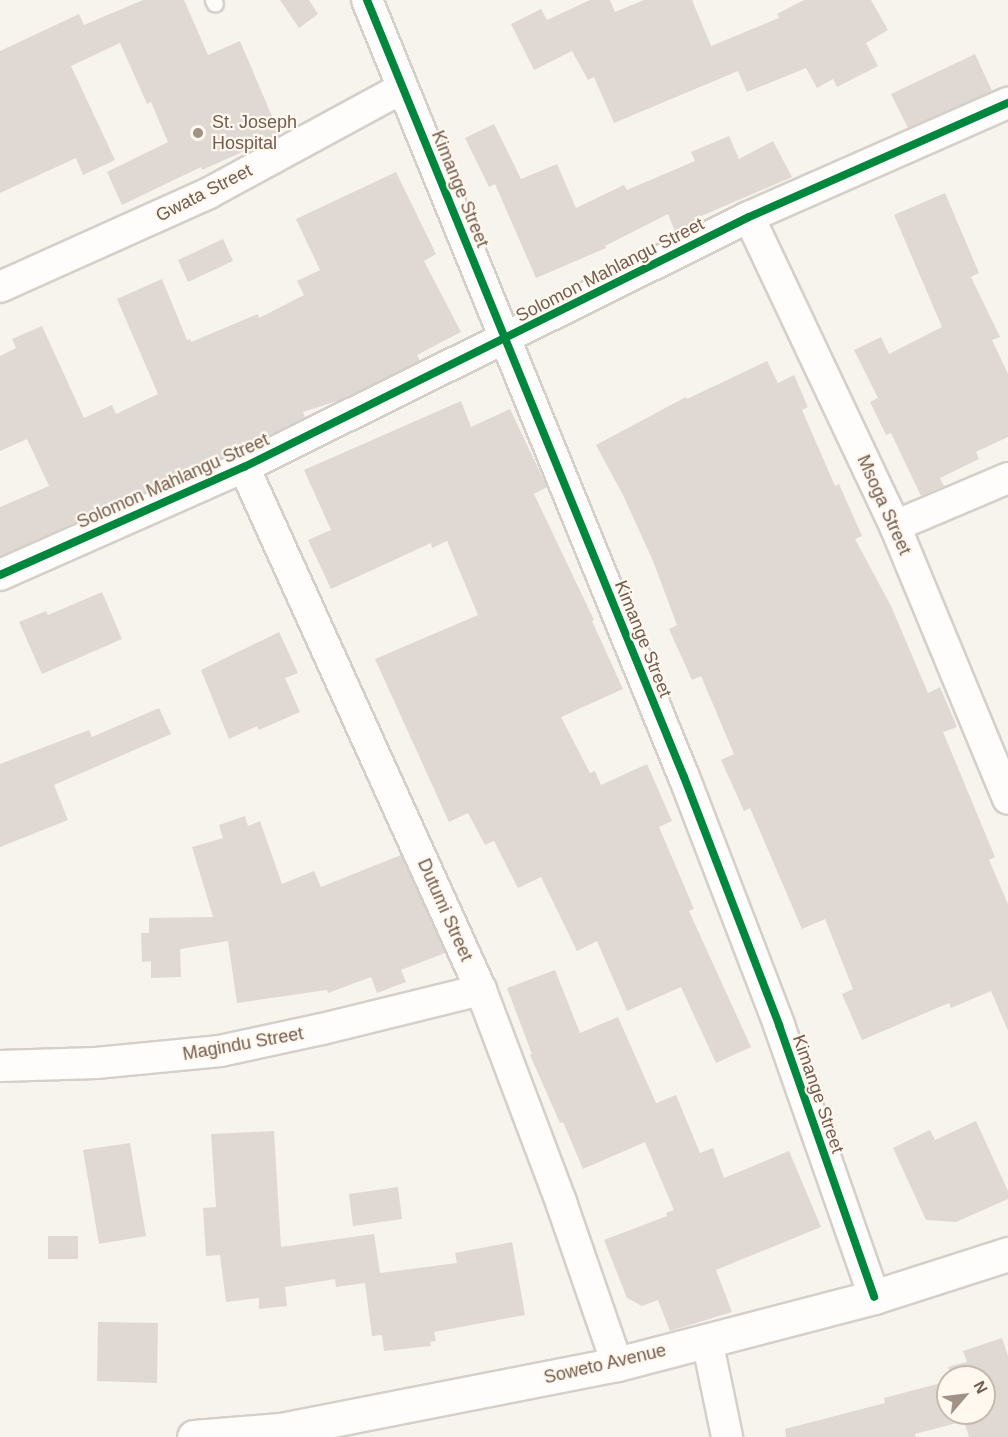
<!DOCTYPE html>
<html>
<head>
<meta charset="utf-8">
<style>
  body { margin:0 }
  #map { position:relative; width:1008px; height:1437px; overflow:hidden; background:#f7f3ed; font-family:Arial,sans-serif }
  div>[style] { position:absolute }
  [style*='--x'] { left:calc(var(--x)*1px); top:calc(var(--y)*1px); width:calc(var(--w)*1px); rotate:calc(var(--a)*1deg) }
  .building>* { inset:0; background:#e0d9d3 }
  .roads { filter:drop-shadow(2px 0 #d4cfc8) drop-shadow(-2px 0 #d4cfc8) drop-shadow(0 2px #d4cfc8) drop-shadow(0 -2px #d4cfc8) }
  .service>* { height:15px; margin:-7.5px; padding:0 7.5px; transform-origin:7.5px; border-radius:7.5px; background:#fefdfc }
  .minor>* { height:30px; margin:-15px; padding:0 15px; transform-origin:15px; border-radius:15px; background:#fefdfc }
  .tertiary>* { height:33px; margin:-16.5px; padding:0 16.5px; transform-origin:16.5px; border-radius:16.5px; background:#fefdfc }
  .cycleway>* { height:8px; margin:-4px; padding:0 4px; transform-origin:4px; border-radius:4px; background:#00873e }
  .dots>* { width:16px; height:16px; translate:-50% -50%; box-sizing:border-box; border:3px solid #fef8ef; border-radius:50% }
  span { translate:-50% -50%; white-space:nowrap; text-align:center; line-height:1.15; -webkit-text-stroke:4.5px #fef8ef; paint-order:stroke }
  .poi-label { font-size:18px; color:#735c4f }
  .left { translate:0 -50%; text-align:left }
  .street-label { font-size:18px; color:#735c4f }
  .north { position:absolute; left:936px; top:1365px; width:60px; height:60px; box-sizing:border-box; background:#fef8ef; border:2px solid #c6baaf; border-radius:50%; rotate:62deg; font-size:16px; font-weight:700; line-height:24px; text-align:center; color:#735c4f }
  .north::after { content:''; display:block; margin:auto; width:21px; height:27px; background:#a19186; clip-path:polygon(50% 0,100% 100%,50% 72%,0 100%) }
</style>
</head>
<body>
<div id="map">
  <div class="building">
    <div style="clip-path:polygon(143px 0,184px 0,208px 55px,240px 41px,280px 135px,202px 170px,201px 167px,122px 205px,107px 172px,168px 142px,151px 102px,147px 104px,120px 43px,71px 66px,115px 160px,83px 175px,76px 158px,0 193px,0 51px,79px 14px,84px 25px)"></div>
    <div style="clip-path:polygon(280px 0,309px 0,318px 14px,299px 28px)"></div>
    <div style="clip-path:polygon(590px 0,610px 0,615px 12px,644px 0,692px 0,711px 46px,779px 18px,777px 14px,804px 0,871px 0,888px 30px,866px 43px,878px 66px,837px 87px,833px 79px,817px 88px,806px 68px,747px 92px,738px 71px,614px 123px,594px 77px,588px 80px,572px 51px,534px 70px,511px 24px,541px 9px,547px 20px)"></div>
    <div style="clip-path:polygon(975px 54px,992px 91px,908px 128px,891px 94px)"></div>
    <div style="clip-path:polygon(494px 124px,521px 179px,557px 164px,576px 208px,624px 185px,627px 190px,695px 161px,691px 152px,729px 136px,739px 159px,773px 141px,792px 177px,699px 217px,701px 222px,676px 234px,668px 214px,605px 246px,606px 248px,536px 278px,495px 184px,489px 187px,465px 138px)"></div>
    <div style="clip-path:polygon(396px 172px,436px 254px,424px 261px,461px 332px,417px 355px,420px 361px,340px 400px,303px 412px,305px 417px,236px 452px,0 556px,0 507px,49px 486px,27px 439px,0 451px,0 356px,16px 348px,12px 339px,42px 326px,84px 418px,112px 405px,116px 414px,158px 394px,117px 299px,162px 279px,187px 340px,190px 339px,191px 342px,258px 314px,259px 318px,304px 295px,297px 281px,320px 270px,296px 219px)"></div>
    <div style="clip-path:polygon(945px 193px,979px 273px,971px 277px,1000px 337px,992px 340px,1008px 374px,1008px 437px,976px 452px,979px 459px,940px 478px,944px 486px,921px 496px,891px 433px,886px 435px,870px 402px,878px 398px,854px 350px,881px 337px,889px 354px,942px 327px,894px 215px)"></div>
    <div style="clip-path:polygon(223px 239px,233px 261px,188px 282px,178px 260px)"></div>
    <div style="clip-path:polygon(767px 361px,778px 383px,794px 375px,808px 407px,802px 410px,835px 486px,839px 484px,862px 536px,855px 539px,891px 606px,928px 693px,940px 687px,957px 727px,943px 732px,995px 857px,989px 860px,1008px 904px,1008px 1031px,991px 991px,951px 1008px,949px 1003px,862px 1040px,842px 994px,853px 989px,825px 919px,802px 929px,750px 808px,744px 811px,721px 760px,734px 754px,701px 676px,692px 680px,669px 629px,677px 625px,653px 561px,623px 495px,596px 445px,686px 397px,687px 399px)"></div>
    <div style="clip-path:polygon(461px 401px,471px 427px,510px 409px,547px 487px,534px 494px,594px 620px,592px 621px,623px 689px,561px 717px,590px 773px,595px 771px,601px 785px,647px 764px,672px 821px,659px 827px,694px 909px,689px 911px,751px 1047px,716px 1063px,681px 987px,627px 1011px,597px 941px,577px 951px,541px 877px,518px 888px,494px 841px,485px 845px,468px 813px,449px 822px,375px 659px,478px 615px,447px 541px,432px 548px,431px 543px,331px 589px,308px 540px,331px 530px,304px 470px)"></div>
    <div style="clip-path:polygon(102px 592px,122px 639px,42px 674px,19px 622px,46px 611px,48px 615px)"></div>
    <div style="clip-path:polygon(279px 632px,298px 673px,285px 678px,300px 712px,259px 730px,257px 726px,229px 739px,201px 670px)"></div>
    <div style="clip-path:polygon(159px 708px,171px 734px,54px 785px,68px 820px,0 847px,0 764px,89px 730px,92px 737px)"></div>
    <div style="clip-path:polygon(245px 816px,248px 826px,260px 821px,282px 884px,314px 871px,321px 887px,401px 855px,445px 953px,401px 970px,406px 982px,377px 993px,371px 977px,328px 993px,327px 990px,237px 1003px,228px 941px,180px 949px,181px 977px,151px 978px,151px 961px,142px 962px,141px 933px,149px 933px,149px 918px,213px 917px,192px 847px,223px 838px,219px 825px)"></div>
    <div style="clip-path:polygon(555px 970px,580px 1033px,618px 1017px,656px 1103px,676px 1095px,700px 1153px,713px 1148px,724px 1178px,789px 1151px,821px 1227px,716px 1270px,732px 1312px,670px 1331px,658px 1300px,642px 1306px,627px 1298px,604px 1240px,667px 1216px,666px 1213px,674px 1210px,645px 1142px,583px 1169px,563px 1122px,560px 1123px,530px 1055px,532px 1054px,507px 988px)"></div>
    <div style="clip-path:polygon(976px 1121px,1008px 1191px,1008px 1199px,956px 1222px,926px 1220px,893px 1148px,930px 1130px,935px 1140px)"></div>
    <div style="clip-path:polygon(274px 1131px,281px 1247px,374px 1234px,380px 1273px,457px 1263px,455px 1253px,512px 1242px,525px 1315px,434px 1332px,436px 1341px,430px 1342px,431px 1346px,384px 1351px,382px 1335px,372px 1336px,365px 1283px,336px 1287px,335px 1279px,285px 1287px,287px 1306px,259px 1309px,259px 1298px,226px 1302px,220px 1255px,206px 1256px,203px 1208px,216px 1207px,211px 1134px)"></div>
    <div style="clip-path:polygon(130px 1143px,146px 1236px,99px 1244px,83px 1150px)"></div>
    <div style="clip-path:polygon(398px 1187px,402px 1219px,353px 1226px,349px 1194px)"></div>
    <div style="clip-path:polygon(48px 1236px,78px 1236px,78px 1259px,48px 1259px)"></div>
    <div style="clip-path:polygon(98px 1322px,158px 1323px,157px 1383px,97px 1381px)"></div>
    <div style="clip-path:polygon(1002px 1338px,1008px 1356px,1008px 1437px,969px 1437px,964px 1421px,915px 1434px,916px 1437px,786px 1437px,785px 1429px,885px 1403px,884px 1398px,948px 1381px,948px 1413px,984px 1413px,984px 1377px,951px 1377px,948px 1367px,967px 1362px,963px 1351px)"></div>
  </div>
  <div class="roads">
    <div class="service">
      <div style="--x:213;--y:0;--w:4;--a:63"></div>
    </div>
    <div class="minor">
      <div style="--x:367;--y:0;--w:839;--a:67.81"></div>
      <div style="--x:684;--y:777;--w:266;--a:69"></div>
      <div style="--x:779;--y:1025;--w:288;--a:70.7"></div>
      <div style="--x:749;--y:217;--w:342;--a:64.7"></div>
      <div style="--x:895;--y:526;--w:295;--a:67.5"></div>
      <div style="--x:0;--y:287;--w:229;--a:-24.2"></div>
      <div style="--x:209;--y:193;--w:220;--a:-28.5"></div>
      <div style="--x:244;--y:467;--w:574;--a:65.62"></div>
      <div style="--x:481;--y:990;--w:227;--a:69.3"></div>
      <div style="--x:561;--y:1202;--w:171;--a:70.9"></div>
      <div style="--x:895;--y:526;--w:123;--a:-23"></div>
      <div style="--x:0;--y:575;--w:267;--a:-23.9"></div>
      <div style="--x:244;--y:467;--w:563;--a:-26.34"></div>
      <div style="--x:749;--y:217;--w:283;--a:-23.8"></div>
      <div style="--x:0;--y:1066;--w:96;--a:-1.8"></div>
      <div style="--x:96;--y:1063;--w:125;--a:-5.5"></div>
      <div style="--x:220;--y:1051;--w:104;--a:-12.2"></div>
      <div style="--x:322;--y:1029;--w:164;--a:-13.8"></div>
      <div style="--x:707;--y:1340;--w:99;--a:78.3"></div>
    </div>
    <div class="tertiary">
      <div style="--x:194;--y:1437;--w:87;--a:-4.6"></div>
      <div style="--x:281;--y:1430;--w:342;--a:-11.1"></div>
      <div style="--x:617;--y:1364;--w:266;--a:-14.6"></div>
      <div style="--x:874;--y:1297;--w:141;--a:-17.8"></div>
    </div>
  </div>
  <div class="cycleway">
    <div style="--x:367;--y:0;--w:839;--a:67.81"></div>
    <div style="--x:684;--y:777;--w:266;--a:69"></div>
    <div style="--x:779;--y:1025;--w:288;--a:70.7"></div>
    <div style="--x:0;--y:575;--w:267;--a:-23.9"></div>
    <div style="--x:244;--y:467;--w:563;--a:-26.34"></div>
    <div style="--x:749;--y:217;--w:283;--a:-23.8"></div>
  </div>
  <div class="dots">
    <div style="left:198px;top:133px;background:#a19186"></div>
  </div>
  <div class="poi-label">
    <span class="left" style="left:212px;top:133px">St. Joseph<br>Hospital</span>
  </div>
  <div class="street-label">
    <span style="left:460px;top:189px;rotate:68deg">Kimange Street</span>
    <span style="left:204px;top:193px;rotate:-27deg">Gwata Street</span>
    <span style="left:610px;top:270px;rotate:-27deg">Solomon Mahlangu Street</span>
    <span style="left:173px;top:481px;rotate:-24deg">Solomon Mahlangu Street</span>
    <span style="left:884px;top:505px;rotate:66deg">Msoga Street</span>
    <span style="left:643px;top:639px;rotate:68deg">Kimange Street</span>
    <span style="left:445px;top:910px;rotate:66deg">Dutumi Street</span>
    <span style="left:243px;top:1044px;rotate:-10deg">Magindu Street</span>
    <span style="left:818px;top:1094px;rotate:71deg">Kimange Street</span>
    <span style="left:605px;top:1364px;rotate:-13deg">Soweto Avenue</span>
  </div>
  <div class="north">N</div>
</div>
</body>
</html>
